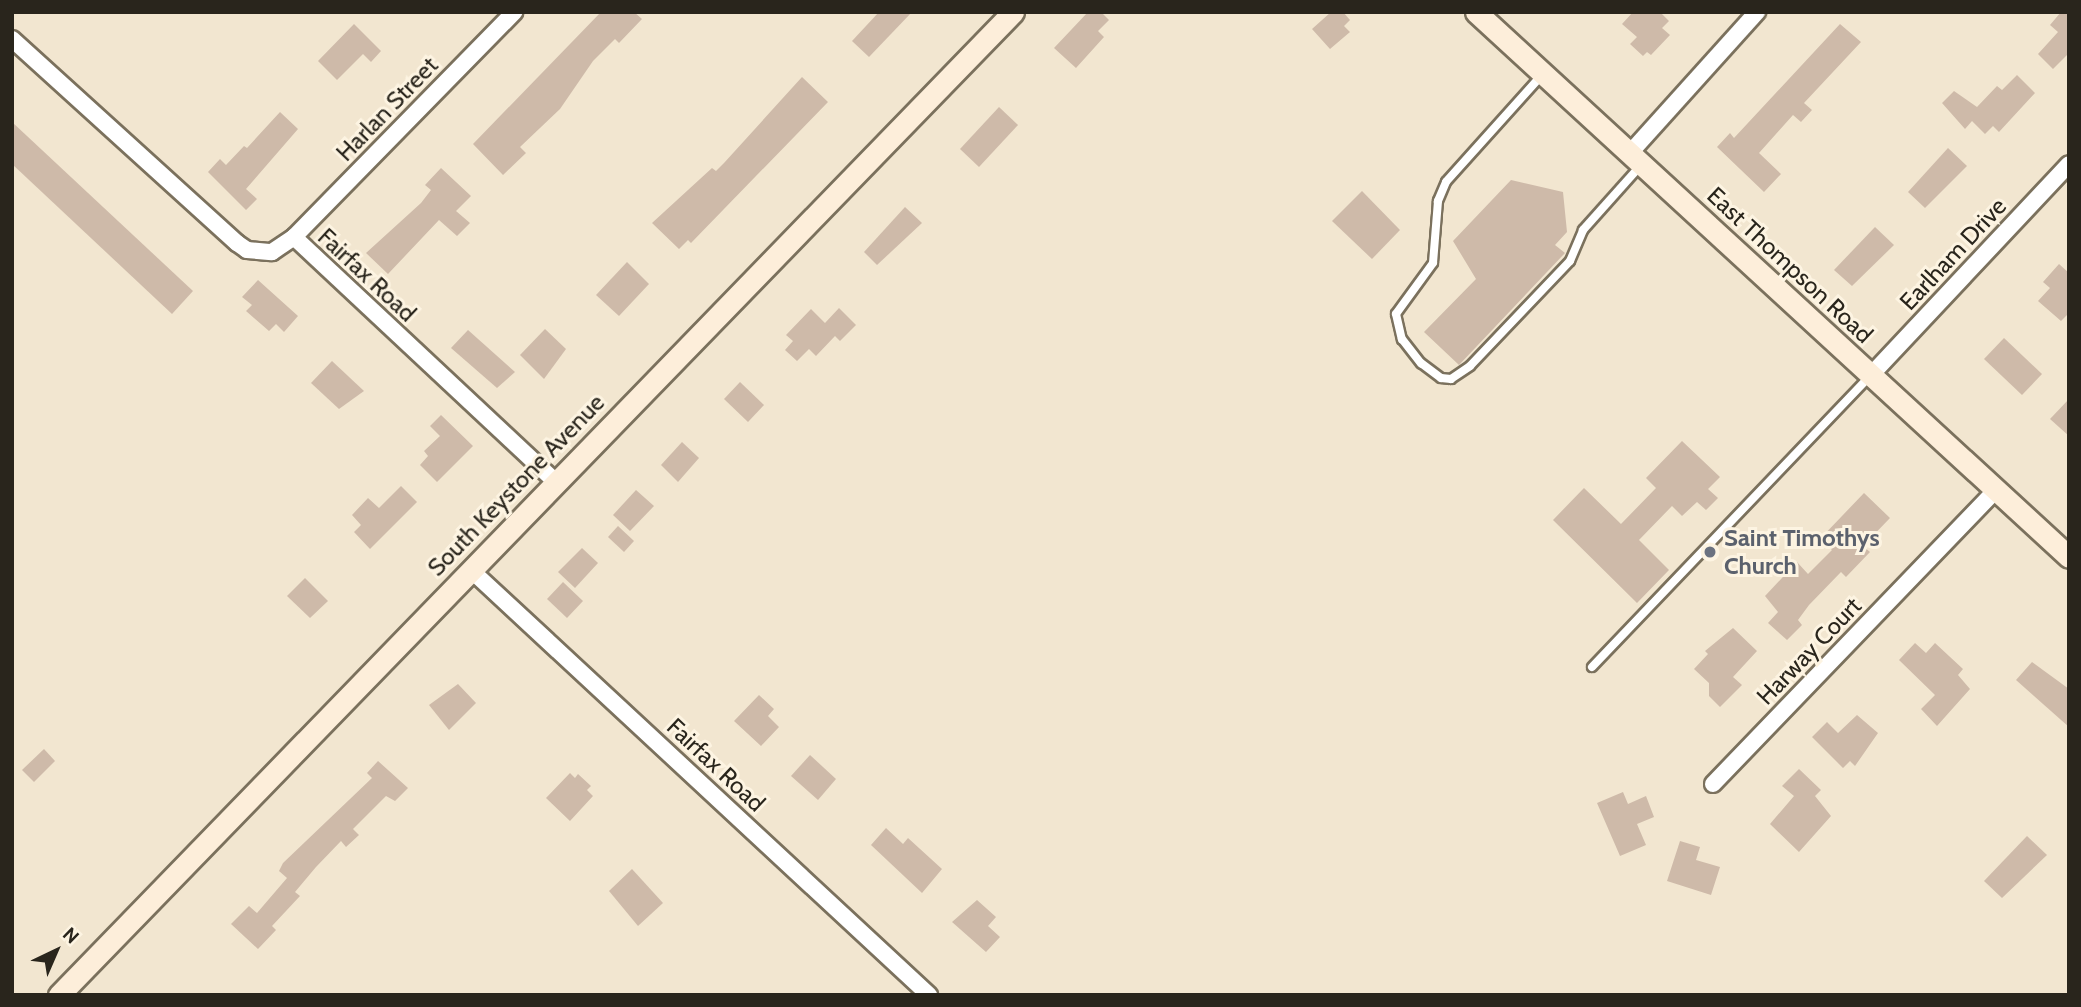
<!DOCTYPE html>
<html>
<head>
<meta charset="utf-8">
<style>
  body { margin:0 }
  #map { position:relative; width:2081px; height:1007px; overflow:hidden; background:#f2e6d0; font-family:Cabin,sans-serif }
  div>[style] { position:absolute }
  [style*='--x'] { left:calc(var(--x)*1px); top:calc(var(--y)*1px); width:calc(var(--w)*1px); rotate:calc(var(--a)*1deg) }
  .building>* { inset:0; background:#cebaa9 }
  .roads { filter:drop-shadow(2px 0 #7b715d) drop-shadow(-2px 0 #7b715d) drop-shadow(0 2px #7b715d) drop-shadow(0 -2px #7b715d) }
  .service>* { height:8px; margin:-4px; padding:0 4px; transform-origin:4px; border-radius:4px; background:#fff }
  .minor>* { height:16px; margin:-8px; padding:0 8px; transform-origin:8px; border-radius:8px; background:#fff }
  .secondary>* { height:21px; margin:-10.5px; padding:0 10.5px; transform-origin:10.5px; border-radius:10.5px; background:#fdeeda }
  .dots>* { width:19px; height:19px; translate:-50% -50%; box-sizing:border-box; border:4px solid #fdf4e2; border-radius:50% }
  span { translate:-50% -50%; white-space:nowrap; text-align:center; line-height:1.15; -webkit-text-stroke:6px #fdf4e2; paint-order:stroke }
  .street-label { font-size:24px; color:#29251c }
  .worship-label { font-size:24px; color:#5b616d; font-weight:700 }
  .left { translate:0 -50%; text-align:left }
  .frame { position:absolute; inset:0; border:14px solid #29251c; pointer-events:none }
  .north { position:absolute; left:21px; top:916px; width:70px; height:70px; -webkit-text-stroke:5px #fdf4e2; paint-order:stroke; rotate:44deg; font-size:19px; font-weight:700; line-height:28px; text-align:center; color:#29251c }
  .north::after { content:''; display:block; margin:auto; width:24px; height:32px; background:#29251c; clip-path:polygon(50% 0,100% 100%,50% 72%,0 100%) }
</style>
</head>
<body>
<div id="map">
  <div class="building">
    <div style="clip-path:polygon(601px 12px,634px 12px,642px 19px,619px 43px,615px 39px,593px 61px,560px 109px,520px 147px,526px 153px,503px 175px,473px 144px)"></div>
    <div style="clip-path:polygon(879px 12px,912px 12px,869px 57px,852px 41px)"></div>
    <div style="clip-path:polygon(1088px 12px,1101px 12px,1109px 20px,1098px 31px,1104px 37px,1076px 68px,1054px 48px)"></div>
    <div style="clip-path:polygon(1331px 12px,1343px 12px,1350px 20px,1344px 26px,1350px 32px,1330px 49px,1312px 29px)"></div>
    <div style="clip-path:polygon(1633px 12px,1660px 12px,1669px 21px,1662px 28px,1670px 35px,1651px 55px,1647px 52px,1643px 56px,1630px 44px,1637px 37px,1622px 24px)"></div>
    <div style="clip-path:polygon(2061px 12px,2069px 12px,2069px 53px,2053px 69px,2038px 54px,2058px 32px,2050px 25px)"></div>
    <div style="clip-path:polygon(354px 24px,381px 51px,371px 62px,363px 54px,337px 80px,318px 61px)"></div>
    <div style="clip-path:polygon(1840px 24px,1861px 42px,1804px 103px,1812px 110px,1801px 122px,1793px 115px,1759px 153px,1781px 174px,1764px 192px,1717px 147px,1730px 133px,1734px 138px)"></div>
    <div style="clip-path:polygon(2017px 75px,2035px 93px,1999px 132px,1993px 126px,1985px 134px,1972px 121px,1965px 129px,1942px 103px,1954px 91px,1977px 107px,1997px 86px,2002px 90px)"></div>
    <div style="clip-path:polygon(802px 77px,828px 102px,691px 243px,688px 240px,679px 249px,652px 223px,712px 168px,716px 171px,724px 163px)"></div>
    <div style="clip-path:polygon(999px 107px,1018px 125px,979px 167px,960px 149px)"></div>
    <div style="clip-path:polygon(280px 112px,298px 129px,246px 189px,257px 199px,246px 210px,208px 172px,220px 159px,226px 165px,244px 146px,247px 148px)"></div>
    <div style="clip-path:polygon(12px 122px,193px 291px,172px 314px,12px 164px)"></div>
    <div style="clip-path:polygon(1948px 148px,1967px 166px,1925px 208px,1908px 192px)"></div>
    <div style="clip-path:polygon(441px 168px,471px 196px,456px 211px,470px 223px,457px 236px,439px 220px,388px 274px,366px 253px,421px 203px,431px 190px,425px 185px)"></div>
    <div style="clip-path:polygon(1511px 180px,1563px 192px,1567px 232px,1555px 245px,1565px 253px,1459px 365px,1424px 332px,1476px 279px,1453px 241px)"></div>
    <div style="clip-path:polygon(1362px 191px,1400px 230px,1372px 259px,1332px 221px)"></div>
    <div style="clip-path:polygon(905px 207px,922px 223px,877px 265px,864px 252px)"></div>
    <div style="clip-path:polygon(1875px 227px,1894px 245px,1852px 286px,1834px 270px)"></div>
    <div style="clip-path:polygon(627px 262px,649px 284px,619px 316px,596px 295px)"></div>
    <div style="clip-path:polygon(2059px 264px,2069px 273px,2069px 313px,2061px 321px,2038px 301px,2050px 288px,2043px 282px)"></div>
    <div style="clip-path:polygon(258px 280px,298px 316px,284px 332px,276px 324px,269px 331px,246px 311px,252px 305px,242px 297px)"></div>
    <div style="clip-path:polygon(839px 308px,856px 325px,840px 341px,835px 336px,816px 356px,809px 349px,797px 361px,785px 350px,793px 341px,786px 335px,811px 309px,825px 323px)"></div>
    <div style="clip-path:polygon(545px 329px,566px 349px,544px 379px,520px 355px)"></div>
    <div style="clip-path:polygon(468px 330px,515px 372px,497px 388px,451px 348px)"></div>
    <div style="clip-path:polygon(2004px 338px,2042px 374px,2022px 395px,1984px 359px)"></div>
    <div style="clip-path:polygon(332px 361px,364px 391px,339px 409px,311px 383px)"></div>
    <div style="clip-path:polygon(740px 382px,764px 405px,748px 422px,724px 399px)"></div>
    <div style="clip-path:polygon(2069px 399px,2069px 436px,2050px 419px)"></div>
    <div style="clip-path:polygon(441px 415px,473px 446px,437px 482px,420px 465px,428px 456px,424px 451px,440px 436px,430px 426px)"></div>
    <div style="clip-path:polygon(1682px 441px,1720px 477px,1708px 489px,1718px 498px,1706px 510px,1697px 502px,1682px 516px,1672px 506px,1639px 540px,1669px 570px,1637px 603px,1553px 520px,1584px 488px,1621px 524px,1656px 488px,1646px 478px)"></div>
    <div style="clip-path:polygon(682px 442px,699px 458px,678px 482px,661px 465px)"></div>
    <div style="clip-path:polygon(401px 486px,417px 502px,370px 549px,354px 532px,361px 525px,352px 515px,368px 498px,379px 508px)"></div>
    <div style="clip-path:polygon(636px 490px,654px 506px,630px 531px,613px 515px)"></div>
    <div style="clip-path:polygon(1864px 493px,1890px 518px,1863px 546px,1870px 552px,1846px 577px,1841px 572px,1809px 605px,1798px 620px,1802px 625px,1787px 640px,1768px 623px,1778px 612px,1765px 596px,1797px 562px,1808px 574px,1832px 550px,1820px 539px)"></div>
    <div style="clip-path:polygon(618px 526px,634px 541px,624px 552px,608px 537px)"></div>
    <div style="clip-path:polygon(582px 548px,598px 563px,575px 588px,558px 572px)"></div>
    <div style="clip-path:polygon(305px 578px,328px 601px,310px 618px,287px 596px)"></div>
    <div style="clip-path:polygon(563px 582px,583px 601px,567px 618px,547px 599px)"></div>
    <div style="clip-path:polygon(1733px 628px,1757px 651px,1733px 677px,1742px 685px,1720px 707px,1709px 696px,1709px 683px,1694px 669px,1708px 654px,1705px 651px)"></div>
    <div style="clip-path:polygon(1915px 643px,1926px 653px,1935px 643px,1963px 669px,1958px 675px,1970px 689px,1937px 726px,1921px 709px,1935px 695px,1899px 660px)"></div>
    <div style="clip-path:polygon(2032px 662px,2069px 689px,2069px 727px,2016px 680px)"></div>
    <div style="clip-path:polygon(458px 684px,476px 703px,449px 730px,429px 705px)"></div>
    <div style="clip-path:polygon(759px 695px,774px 709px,768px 716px,779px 727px,761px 746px,734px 721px)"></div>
    <div style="clip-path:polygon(1857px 715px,1878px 733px,1855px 766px,1850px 761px,1843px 768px,1812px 737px,1827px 722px,1838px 733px)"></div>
    <div style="clip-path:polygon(44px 749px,55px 761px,34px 782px,22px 770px)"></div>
    <div style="clip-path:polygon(810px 755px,836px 779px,818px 800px,791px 776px)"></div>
    <div style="clip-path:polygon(378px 761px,408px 788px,395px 801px,386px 796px,353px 829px,359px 835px,346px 847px,341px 841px,316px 867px,295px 892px,300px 896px,272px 926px,276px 930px,258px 949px,231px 924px,249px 906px,257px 913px,287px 878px,279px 871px,283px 863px,372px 778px,367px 773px)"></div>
    <div style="clip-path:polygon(1799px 769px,1821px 790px,1815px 796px,1831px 816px,1799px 852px,1770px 824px,1794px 796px,1782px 786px)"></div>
    <div style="clip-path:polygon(570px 773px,575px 778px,578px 774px,591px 786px,587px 790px,593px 796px,570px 821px,546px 798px)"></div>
    <div style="clip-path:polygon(1623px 792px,1628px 804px,1646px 796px,1654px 817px,1637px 824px,1646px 845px,1620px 856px,1597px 803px)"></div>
    <div style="clip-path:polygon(886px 828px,903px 844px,908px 838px,942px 869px,922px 893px,871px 845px)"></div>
    <div style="clip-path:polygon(2027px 836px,2047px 855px,2002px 898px,1984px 881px)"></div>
    <div style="clip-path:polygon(1680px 841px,1700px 847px,1696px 860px,1720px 867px,1711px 895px,1667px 881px)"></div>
    <div style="clip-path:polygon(632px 869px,663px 903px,638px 926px,609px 891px)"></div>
    <div style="clip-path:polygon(977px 900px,996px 917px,988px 926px,1000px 937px,986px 952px,952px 922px)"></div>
  </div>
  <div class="roads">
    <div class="service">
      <div style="--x:1541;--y:76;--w:142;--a:131.9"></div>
      <div style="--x:1446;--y:182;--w:21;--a:113"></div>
      <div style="--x:1438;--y:201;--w:62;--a:94.6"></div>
      <div style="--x:1433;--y:263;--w:63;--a:126"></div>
      <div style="--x:1396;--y:314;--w:26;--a:77"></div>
      <div style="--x:1402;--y:339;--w:31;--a:52"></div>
      <div style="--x:1421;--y:363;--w:25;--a:37"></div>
      <div style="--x:1441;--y:378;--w:10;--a:6"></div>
      <div style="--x:1451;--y:379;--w:23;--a:-34"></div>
      <div style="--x:1470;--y:366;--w:145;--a:-46.4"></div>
      <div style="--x:1570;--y:261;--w:34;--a:-67"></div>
      <div style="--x:1583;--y:230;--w:89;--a:-48.2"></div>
      <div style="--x:1592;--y:667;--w:401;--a:-46.3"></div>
    </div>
    <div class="minor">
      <div style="--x:12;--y:39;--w:304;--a:42.2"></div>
      <div style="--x:237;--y:243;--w:12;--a:35"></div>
      <div style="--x:247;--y:250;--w:25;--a:5"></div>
      <div style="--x:272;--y:252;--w:27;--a:-34"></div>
      <div style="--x:294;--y:237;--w:315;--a:-45.6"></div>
      <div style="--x:1630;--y:153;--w:190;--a:-48"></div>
      <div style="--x:294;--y:237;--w:357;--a:43.1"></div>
      <div style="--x:1871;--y:375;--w:289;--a:-46.8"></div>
      <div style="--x:471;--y:570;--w:625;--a:42.86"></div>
      <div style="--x:1713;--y:784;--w:408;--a:-46.1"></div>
    </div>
    <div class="secondary">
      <div style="--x:1476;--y:12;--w:805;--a:42.58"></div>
      <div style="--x:59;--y:995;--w:1370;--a:-45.86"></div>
    </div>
  </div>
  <div class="dots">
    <div style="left:1710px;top:552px;background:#6b7280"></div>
  </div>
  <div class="street-label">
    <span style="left:387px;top:109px;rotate:-46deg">Harlan Street</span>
    <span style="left:1953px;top:254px;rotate:-47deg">Earlham Drive</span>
    <span style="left:1790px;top:265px;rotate:43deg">East Thompson Road</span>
    <span style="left:367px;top:275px;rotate:43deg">Fairfax Road</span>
    <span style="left:516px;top:485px;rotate:-46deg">South Keystone Avenue</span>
    <span style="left:1809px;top:651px;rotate:-46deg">Harway Court</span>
    <span style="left:716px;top:765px;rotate:43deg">Fairfax Road</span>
  </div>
  <div class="worship-label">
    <span class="left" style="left:1724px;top:552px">Saint Timothys<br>Church</span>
  </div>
  <div class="frame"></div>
  <div class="north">N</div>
</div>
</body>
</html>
